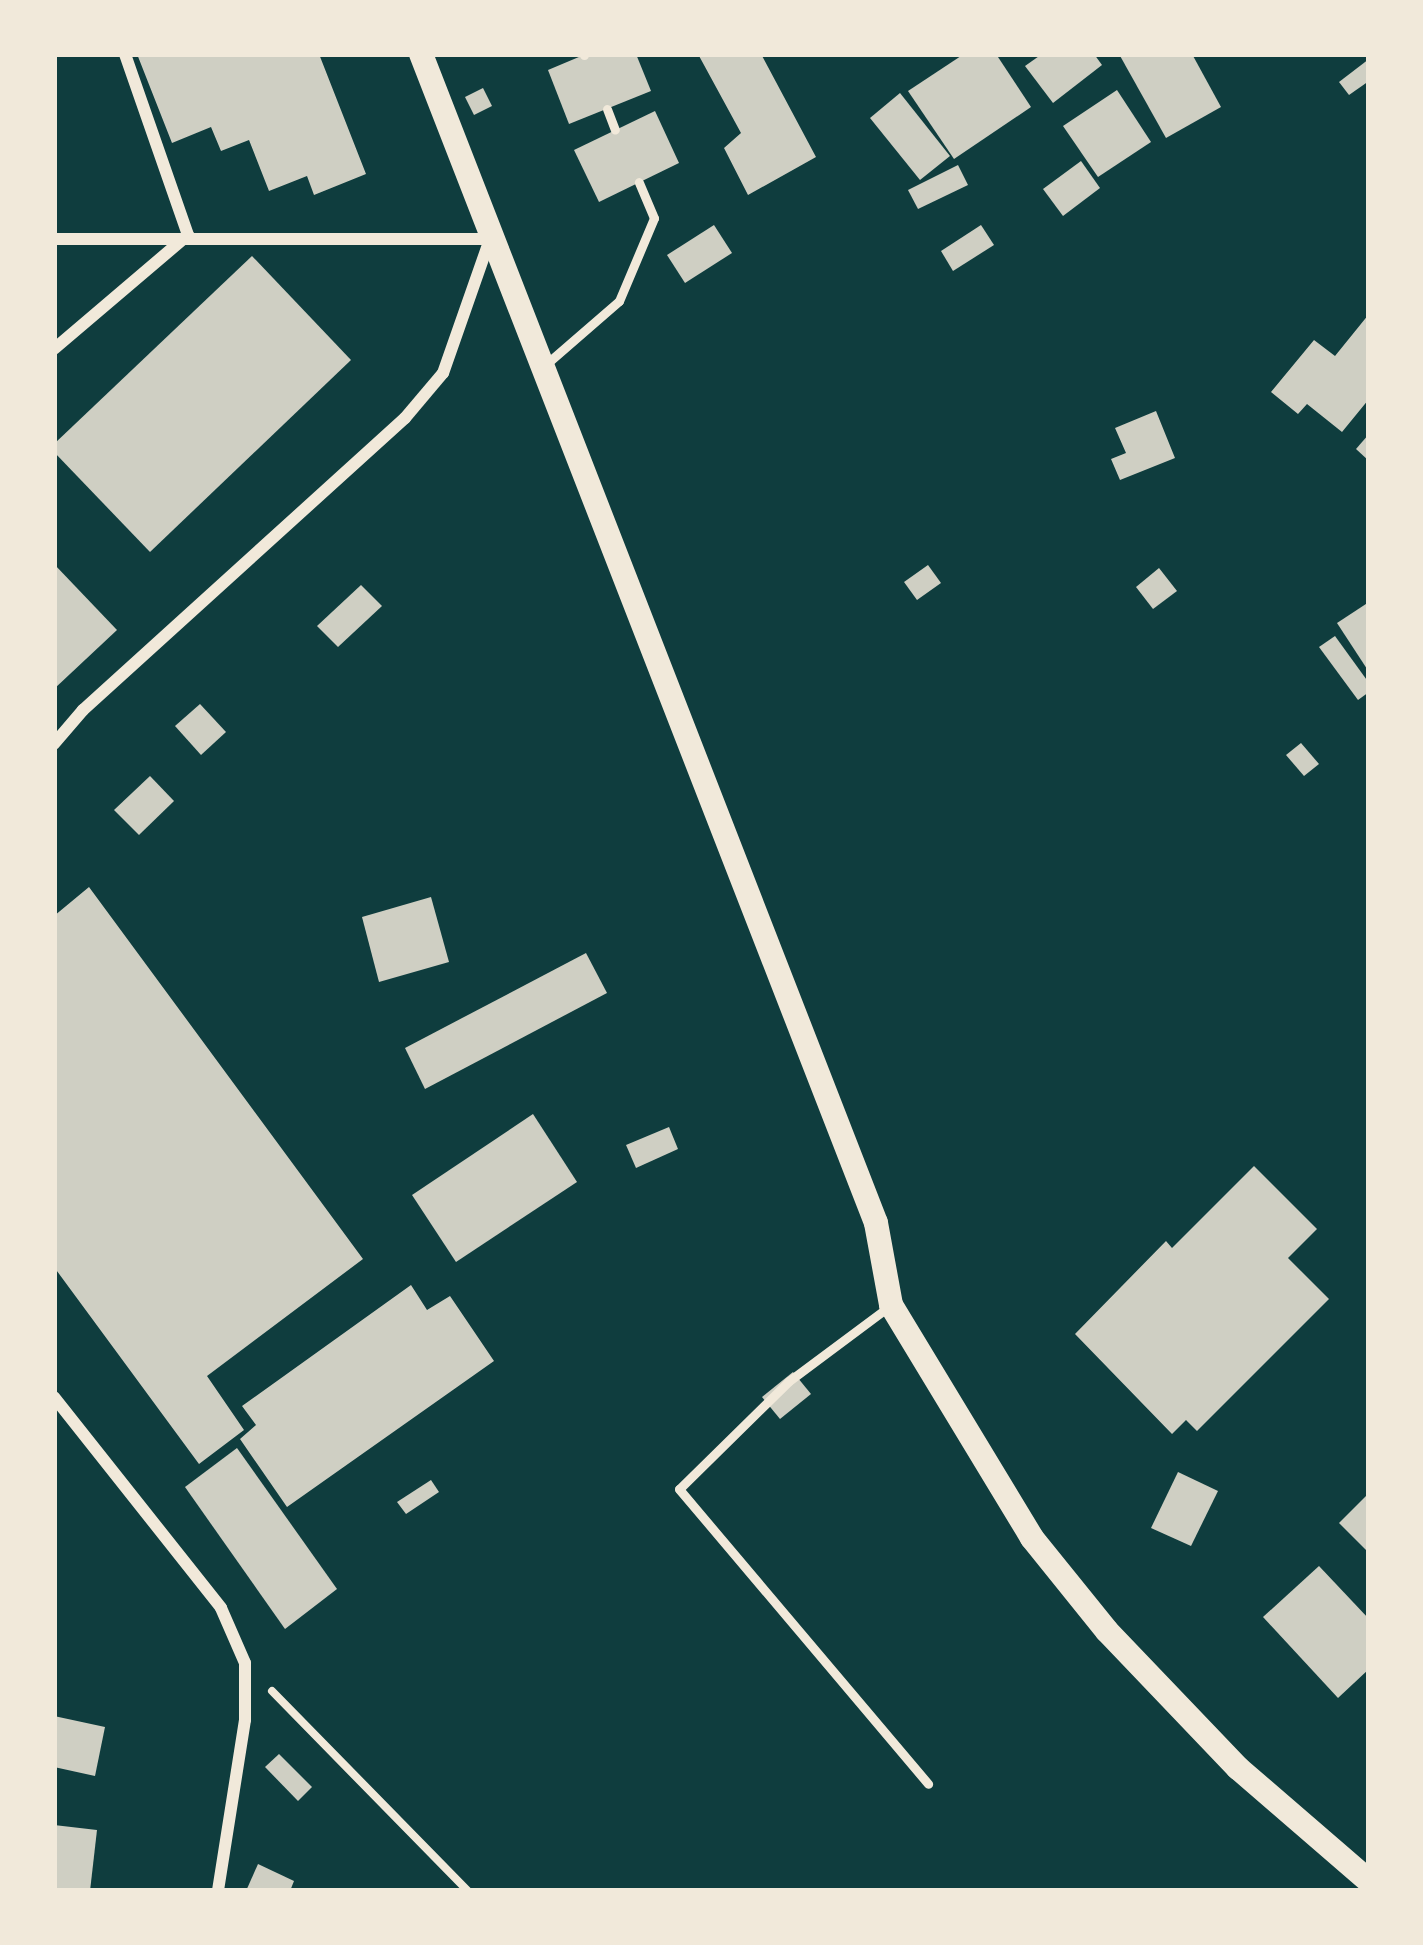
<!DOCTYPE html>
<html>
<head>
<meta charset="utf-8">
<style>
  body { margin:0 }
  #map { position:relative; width:1423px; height:1945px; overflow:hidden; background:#0f3d3e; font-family:"Fira Sans",sans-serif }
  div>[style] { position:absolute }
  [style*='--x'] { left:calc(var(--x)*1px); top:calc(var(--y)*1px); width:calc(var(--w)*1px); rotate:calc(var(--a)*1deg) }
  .building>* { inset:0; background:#cfcfc3 }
  .path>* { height:8px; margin:-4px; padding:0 4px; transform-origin:4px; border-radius:4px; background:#f1e9da }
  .service>* { height:9px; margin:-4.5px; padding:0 4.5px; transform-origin:4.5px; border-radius:4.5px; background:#f1e9da }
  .minor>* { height:12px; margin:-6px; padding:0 6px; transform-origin:6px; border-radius:6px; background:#f1e9da }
  .secondary>* { height:24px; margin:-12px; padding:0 12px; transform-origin:12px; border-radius:12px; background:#f1e9da }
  span { translate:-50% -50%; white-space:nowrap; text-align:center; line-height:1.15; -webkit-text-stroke:9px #f1e9da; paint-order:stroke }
  .frame { position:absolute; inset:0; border:57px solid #f1e9da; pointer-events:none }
</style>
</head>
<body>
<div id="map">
  <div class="building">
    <div style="clip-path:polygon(137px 54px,319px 54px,366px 174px,314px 195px,307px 176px,269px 191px,249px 140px,221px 151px,211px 127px,172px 143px)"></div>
    <div style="clip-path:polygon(586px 54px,636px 54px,651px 91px,569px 124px,548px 70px)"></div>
    <div style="clip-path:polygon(698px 54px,761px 54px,816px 157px,748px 195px,724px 148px,741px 133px)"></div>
    <div style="clip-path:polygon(964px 54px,996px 54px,1031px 107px,954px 159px,908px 91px)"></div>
    <div style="clip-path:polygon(1042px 54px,1094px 54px,1102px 65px,1053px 103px,1025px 66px)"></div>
    <div style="clip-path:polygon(1119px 54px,1192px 54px,1221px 107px,1166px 138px)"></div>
    <div style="clip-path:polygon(1369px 59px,1369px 81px,1349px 95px,1339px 82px)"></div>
    <div style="clip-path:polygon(483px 88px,492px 106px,474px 115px,465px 97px)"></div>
    <div style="clip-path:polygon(1117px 90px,1151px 142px,1098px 177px,1063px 126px)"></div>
    <div style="clip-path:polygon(900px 93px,950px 156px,920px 180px,870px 118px)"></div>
    <div style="clip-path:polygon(655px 111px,679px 163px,599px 202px,574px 150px)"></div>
    <div style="clip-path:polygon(1081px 161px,1100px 188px,1063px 216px,1043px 189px)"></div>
    <div style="clip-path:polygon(958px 165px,968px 185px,918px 209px,908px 190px)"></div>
    <div style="clip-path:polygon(714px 225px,732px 253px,685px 283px,667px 255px)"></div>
    <div style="clip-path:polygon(981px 225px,994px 245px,953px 271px,941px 251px)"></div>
    <div style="clip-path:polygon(252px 256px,351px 360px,150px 552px,54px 452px,54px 444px)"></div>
    <div style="clip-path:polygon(1369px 314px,1369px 399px,1342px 432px,1307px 404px,1298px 414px,1271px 392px,1314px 340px,1335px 356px)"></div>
    <div style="clip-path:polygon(1156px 411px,1175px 458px,1120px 480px,1111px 459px,1126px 453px,1115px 428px)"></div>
    <div style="clip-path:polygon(1369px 434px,1369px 461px,1356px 449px)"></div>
    <div style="clip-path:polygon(54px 564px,117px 630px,54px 689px)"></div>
    <div style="clip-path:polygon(928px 565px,941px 583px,917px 600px,904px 582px)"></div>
    <div style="clip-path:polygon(1159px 568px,1177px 591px,1153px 609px,1136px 587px)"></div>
    <div style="clip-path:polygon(361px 585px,382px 606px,338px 647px,317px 626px)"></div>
    <div style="clip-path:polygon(1369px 602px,1369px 672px,1337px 623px)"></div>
    <div style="clip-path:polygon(1335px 636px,1369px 683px,1369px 692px,1358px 700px,1319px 647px)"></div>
    <div style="clip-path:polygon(200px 704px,226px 732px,201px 755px,175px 726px)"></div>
    <div style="clip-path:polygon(1301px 743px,1319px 764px,1304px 776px,1286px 755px)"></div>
    <div style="clip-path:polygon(150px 776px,174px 801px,139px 835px,114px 810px)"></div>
    <div style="clip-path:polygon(89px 887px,363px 1259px,207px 1376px,244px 1430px,199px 1464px,54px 1267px,54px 916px)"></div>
    <div style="clip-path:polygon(431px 897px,449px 962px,379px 982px,362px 917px)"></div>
    <div style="clip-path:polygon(586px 953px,607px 993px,425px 1089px,405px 1048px)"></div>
    <div style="clip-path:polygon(533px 1114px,577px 1182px,456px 1262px,412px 1195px)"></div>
    <div style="clip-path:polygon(669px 1127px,678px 1149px,636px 1168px,626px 1145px)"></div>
    <div style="clip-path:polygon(1254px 1166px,1317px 1229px,1288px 1258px,1329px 1299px,1197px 1431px,1186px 1420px,1172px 1434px,1075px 1334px,1166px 1241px,1172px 1248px)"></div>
    <div style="clip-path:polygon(411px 1285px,427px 1310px,450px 1296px,494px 1361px,287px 1507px,240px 1439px,256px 1425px,242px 1406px)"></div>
    <div style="clip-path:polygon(793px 1372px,811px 1394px,780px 1419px,762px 1397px)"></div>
    <div style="clip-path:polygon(237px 1448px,337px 1589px,285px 1629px,185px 1487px)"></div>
    <div style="clip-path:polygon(1178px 1472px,1218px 1491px,1191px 1546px,1151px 1528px)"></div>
    <div style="clip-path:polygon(431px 1480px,439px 1492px,406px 1514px,397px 1502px)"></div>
    <div style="clip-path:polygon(1369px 1493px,1369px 1553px,1339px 1523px)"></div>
    <div style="clip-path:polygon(1319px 1566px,1369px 1619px,1369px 1669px,1338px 1698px,1263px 1617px)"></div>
    <div style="clip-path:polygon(54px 1716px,105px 1727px,95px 1776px,54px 1767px)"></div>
    <div style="clip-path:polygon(279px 1754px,312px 1787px,298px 1801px,265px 1767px)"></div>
    <div style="clip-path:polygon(54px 1825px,97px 1830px,90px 1891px,54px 1891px)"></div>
    <div style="clip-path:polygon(258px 1864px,294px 1881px,290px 1891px,246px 1891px)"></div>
  </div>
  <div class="path">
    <div style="--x:272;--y:1691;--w:280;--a:45.6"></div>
  </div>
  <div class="service">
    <div style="--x:584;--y:54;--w:1;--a:90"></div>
    <div style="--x:607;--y:109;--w:22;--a:69"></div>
    <div style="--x:544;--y:366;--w:99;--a:-40.9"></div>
    <div style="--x:619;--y:301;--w:90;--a:-67.1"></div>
    <div style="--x:654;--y:218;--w:39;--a:-113"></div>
    <div style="--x:891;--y:1305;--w:127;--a:143.3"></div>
    <div style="--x:789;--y:1381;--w:154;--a:135.5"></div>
    <div style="--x:679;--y:1489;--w:386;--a:49.8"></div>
  </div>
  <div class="minor">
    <div style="--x:54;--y:239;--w:436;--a:0"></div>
    <div style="--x:490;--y:239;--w:142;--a:109.3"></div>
    <div style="--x:443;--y:373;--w:59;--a:130.2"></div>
    <div style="--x:405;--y:418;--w:435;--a:137.8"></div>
    <div style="--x:83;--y:710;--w:45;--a:130.5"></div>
    <div style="--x:54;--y:349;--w:176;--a:-40.4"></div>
    <div style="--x:188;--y:235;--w:192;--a:-109.2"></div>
    <div style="--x:54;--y:1397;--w:269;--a:51.6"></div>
    <div style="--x:221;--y:1608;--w:60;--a:66.4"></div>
    <div style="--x:245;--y:1663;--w:57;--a:90"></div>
    <div style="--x:245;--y:1720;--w:173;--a:99"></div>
  </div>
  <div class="secondary">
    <div style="--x:421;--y:54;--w:1254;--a:68.73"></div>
    <div style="--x:876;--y:1223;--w:83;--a:79.6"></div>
    <div style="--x:891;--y:1305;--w:272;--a:58.8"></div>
    <div style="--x:1032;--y:1538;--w:119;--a:51.1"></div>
    <div style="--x:1107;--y:1631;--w:190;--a:46.3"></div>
    <div style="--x:1238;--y:1768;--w:173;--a:40.8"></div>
  </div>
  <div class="frame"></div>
</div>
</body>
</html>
